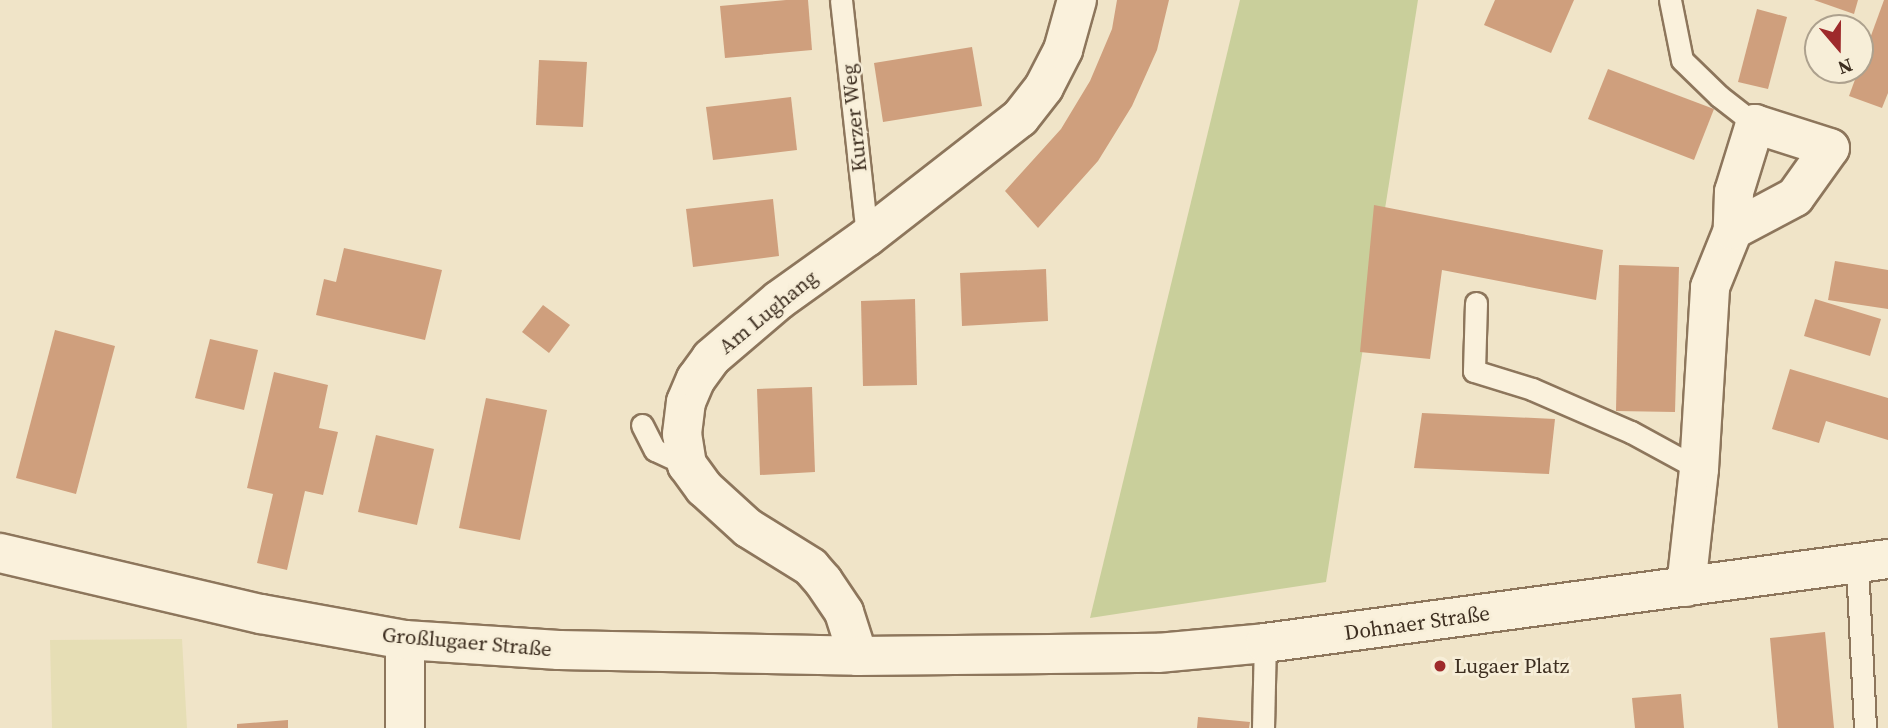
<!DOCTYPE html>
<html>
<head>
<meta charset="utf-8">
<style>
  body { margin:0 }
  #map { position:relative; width:1888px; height:728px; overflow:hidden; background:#f0e4c8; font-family:"Source Serif 4",serif }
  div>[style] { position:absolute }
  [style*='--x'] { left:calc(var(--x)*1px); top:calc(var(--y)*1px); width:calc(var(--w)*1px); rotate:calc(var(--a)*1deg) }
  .farmland>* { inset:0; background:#e6deb5 }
  .green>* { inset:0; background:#c9cf9b }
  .building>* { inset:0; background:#cf9f7d }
  .roads { filter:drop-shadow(2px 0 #8d765c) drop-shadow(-2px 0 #8d765c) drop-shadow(0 2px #8d765c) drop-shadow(0 -2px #8d765c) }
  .lane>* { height:21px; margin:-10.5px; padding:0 10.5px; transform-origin:10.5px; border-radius:10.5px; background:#faf1dc }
  .street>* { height:38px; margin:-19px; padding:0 19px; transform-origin:19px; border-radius:19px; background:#faf1dc }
  .secondary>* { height:38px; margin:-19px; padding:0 19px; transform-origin:19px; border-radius:19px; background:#faf1dc }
  .dots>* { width:19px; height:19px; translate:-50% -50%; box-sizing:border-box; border:4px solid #f7eed8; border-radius:50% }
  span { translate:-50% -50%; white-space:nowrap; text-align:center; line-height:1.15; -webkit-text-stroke:5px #f7eed8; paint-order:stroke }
  .street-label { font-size:21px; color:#3d2e20 }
  .poi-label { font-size:21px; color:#3d2e20 }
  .left { translate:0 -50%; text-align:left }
  .north { position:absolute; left:1804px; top:14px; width:70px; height:70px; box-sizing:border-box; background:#f7eed8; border:2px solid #ada18e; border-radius:50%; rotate:160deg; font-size:19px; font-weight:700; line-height:28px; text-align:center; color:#3d2e20 }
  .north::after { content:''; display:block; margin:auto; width:24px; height:32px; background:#9e2a2b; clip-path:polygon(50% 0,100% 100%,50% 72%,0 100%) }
</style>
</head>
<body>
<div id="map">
  <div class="farmland">
    <div style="clip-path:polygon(182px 639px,187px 728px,52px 728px,50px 640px)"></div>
  </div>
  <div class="green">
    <div style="clip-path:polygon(1240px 0,1418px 0,1326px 582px,1090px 618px)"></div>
  </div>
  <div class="building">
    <div style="clip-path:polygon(786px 0,808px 0,812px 50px,725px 58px,720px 6px)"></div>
    <div style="clip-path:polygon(1117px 0,1169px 0,1157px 50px,1132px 106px,1098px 161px,1038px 228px,1005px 191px,1061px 129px,1090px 81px,1112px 29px)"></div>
    <div style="clip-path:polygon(1495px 0,1574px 0,1551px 53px,1484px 25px)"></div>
    <div style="clip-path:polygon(1814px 0,1858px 0,1854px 14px)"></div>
    <div style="clip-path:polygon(1884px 0,1888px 0,1888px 93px,1882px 108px,1849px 96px)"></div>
    <div style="clip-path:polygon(1757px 9px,1787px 17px,1768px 89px,1738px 82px)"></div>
    <div style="clip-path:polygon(972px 47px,982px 106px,883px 122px,874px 63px)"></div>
    <div style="clip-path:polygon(539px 60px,587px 62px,583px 127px,536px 125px)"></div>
    <div style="clip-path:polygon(1608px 69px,1714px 109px,1694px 160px,1588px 119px)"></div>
    <div style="clip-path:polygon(791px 97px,797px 150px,713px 160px,706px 107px)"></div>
    <div style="clip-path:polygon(773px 199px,779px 256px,693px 267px,686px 209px)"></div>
    <div style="clip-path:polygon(1374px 205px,1603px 250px,1596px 300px,1442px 270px,1430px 359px,1360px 352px)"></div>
    <div style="clip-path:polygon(344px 248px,442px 270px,425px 340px,316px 315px,324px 279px,336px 282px)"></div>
    <div style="clip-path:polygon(1835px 261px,1888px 270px,1888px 309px,1828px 300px)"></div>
    <div style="clip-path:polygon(1619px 265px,1679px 267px,1675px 412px,1616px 411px)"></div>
    <div style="clip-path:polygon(1046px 269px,1048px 321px,962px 326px,960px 273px)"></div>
    <div style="clip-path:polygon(915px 299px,917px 385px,863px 386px,861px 301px)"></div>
    <div style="clip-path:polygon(1815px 299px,1881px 319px,1870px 356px,1804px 336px)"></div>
    <div style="clip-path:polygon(543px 305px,570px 325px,549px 353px,522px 332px)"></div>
    <div style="clip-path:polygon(55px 330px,115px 346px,76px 494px,16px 478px)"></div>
    <div style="clip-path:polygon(210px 339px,258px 350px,244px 410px,195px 398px)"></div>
    <div style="clip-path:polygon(1790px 369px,1888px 398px,1888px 440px,1826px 421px,1819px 443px,1772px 429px)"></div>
    <div style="clip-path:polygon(274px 372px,328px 385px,319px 428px,338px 432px,323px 495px,305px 491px,287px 570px,257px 563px,273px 494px,247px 488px)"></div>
    <div style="clip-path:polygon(812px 387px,815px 472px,760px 475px,757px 389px)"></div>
    <div style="clip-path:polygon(486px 398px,547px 410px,520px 540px,459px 528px)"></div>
    <div style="clip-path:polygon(1422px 413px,1555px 419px,1549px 474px,1414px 468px)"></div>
    <div style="clip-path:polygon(376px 435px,434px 449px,417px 525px,358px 512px)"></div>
    <div style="clip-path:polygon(1825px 632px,1834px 728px,1778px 728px,1770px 638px)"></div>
    <div style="clip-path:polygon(1681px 694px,1684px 728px,1635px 728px,1632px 698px)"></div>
    <div style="clip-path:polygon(1198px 717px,1250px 722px,1249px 728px,1197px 728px)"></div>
    <div style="clip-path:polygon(288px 720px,288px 728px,237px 728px,237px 724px)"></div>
  </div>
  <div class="roads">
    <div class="lane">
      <div style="--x:841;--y:0;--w:238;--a:83.7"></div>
      <div style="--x:1670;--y:0;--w:61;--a:78.7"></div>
      <div style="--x:1682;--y:60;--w:52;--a:44.2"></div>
      <div style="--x:1719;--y:96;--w:46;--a:37.9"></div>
      <div style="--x:1476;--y:303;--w:68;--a:91.7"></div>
      <div style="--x:1474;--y:371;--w:61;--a:17.2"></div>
      <div style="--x:1532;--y:389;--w:108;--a:23.5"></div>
      <div style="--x:1631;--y:432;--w:77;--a:28.6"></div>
      <div style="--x:642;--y:425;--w:28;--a:63"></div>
      <div style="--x:655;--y:450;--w:35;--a:25"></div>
      <div style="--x:1857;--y:564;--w:164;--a:87.2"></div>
      <div style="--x:1263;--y:728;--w:85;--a:-88.7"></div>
    </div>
    <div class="street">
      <div style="--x:1686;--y:587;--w:119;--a:-83.7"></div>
      <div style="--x:1699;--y:469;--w:182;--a:-86.5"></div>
      <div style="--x:1710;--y:287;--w:61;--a:-68"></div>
      <div style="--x:1733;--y:230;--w:70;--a:-28"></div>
      <div style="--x:1795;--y:197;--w:60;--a:-54.5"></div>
      <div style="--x:1830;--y:148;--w:79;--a:-162.3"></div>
      <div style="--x:1755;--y:124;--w:71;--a:107.2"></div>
      <div style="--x:1734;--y:192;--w:38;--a:92"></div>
      <div style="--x:405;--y:640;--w:88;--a:90"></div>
      <div style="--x:858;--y:656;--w:46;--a:-107.7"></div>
      <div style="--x:844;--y:612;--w:37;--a:-124"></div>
      <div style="--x:823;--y:581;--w:18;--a:-131"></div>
      <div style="--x:811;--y:567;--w:74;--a:-148.2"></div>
      <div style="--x:748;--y:528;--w:59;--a:-137.7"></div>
      <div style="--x:704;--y:488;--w:29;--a:-126"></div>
      <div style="--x:687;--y:465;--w:31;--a:-99"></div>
      <div style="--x:682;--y:434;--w:32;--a:-83"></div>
      <div style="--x:686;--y:402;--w:25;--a:-67"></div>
      <div style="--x:696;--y:379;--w:26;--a:-54"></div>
      <div style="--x:711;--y:358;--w:89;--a:-40.5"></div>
      <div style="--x:779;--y:300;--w:108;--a:-35.6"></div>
      <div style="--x:867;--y:237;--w:194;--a:-37.9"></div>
      <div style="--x:1020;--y:118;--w:39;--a:-52"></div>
      <div style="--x:1044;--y:87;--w:42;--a:-62.8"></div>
      <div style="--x:1063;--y:50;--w:52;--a:-74.4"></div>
    </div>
    <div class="secondary">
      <div style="--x:0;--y:553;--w:268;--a:13.2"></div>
      <div style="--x:261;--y:614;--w:146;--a:10.2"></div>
      <div style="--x:405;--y:640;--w:154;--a:3.7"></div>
      <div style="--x:559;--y:650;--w:299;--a:1.1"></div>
      <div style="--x:858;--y:656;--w:300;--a:-0.6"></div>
      <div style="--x:1158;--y:653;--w:107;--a:-5.3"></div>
      <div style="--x:1265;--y:643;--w:629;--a:-7.68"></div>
    </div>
  </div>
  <div class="dots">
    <div style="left:1440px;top:666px;background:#9e2a2b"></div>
  </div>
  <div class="street-label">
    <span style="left:854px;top:118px;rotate:-96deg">Kurzer Weg</span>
    <span style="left:768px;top:312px;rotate:-39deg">Am Lughang</span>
    <span style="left:1417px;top:623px;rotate:-8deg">Dohnaer Straße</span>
    <span style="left:467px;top:642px;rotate:5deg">Großlugaer Straße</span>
  </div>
  <div class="poi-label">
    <span class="left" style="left:1454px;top:666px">Lugaer Platz</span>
  </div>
  <div class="north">N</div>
</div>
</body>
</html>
